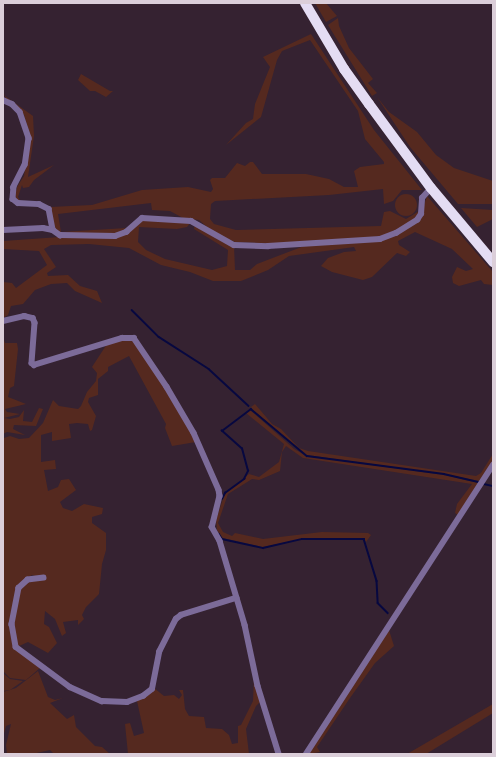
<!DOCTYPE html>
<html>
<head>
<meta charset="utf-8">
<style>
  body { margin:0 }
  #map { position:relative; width:496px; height:757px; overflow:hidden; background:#352231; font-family:"Source Sans 3",sans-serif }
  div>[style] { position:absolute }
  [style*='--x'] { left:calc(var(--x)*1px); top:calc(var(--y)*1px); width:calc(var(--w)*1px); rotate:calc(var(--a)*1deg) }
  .green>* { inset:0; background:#55291f }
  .round { border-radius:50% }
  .stream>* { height:1.5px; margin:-0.75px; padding:0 0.75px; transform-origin:0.75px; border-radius:0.75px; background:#070840 }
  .street>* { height:5.5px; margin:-2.75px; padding:0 2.75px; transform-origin:2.75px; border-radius:2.75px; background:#7c6b99 }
  .highway>* { height:10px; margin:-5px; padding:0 5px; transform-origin:5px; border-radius:5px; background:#e4dcf3 }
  span { translate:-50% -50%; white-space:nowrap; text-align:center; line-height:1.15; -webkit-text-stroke:3.5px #352231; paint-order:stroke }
  .frame { position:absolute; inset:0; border:4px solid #dbced9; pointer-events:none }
</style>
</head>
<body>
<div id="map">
  <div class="green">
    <div style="clip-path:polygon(315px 3px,326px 3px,337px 16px,326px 22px)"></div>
    <div style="clip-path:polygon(338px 18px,339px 26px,349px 48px,373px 79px,368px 83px,377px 93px,372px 96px,328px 25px)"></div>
    <div style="clip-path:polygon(311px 34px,374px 130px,422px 190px,402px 190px,393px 201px,384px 204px,383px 189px,329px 195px,215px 201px,211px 204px,210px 219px,214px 224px,236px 230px,381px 226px,384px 212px,390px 211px,406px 219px,419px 211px,417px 218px,386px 236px,287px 244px,235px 242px,214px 233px,199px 220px,183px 218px,170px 211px,152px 210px,151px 203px,58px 214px,61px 232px,127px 228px,115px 234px,66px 234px,55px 230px,50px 207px,92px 205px,142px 190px,188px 187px,211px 192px,213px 189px,210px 180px,212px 178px,225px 178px,237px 163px,245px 166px,250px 162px,253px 162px,262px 174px,306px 174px,329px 179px,344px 187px,358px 187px,354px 171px,360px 167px,384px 164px,384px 162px,365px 139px,358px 111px,310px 40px,282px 51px,277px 60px,261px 117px,226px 145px,246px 123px,253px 119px,255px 104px,270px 67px,263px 57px)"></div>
    <div style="clip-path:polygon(81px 74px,110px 91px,113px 91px,106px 97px,95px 91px,90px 91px,78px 80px)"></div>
    <div style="clip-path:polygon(3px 90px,5px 96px,33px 116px,34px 136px,28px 177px,54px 165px,34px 180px,29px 187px,23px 188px,22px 185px,18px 197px,21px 202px,15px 197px,17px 187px,24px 176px,30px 134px,24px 115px,5px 97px)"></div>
    <div style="clip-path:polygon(377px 97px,389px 112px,417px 132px,436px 155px,454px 168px,493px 181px,493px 204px,458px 204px,410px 147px)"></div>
    <div class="round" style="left:395px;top:194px;width:22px;height:22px"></div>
    <div style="clip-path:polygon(427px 196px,493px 272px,493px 285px,484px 284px,481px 280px,459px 286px,453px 283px,452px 277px,457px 267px,466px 271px,473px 269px,452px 249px,415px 232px,398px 241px,399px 245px,410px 252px,406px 256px,397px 253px,372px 277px,363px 280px,332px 272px,321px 266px,328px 258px,344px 252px,356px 251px,354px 247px,289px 256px,268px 270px,241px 281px,213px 281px,190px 272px,161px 265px,129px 248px,89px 244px,51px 245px,44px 249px,56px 267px,47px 273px,48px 276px,68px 275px,80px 286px,97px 291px,102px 303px,75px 291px,67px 283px,51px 284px,35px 290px,23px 304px,11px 306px,8px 315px,3px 318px,3px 282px,12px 283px,16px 288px,47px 265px,39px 251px,3px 249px,3px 241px,60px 237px,114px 237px,141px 220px,191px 222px,187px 227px,177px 229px,139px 227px,138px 242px,146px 250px,165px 259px,212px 270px,227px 266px,228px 250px,194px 229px,195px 224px,234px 246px,235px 270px,250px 270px,257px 264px,304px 246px,379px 240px,419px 221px)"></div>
    <div style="clip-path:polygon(461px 208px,493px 210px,493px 219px,477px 227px)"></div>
    <div style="clip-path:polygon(3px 337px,5px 343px,17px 343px,18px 349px,14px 386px,10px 388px,8px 397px,26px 404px,5px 409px,7px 412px,20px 414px,4px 418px,10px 419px,19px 417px,24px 410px,23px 421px,32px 422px,39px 408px,43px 409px,36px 426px,14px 425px,13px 429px,25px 435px,7px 432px,3px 434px)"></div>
    <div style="clip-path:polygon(130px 338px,135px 341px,166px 388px,196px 442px,172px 446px,165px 428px,166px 424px,129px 356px,108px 367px,108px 371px,98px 379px,98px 395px,89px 398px,88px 402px,96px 416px,92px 430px,90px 431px,88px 424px,77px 423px,69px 424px,71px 438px,52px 441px,52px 432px,41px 435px,41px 462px,55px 460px,56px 469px,44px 470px,48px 491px,58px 487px,61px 480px,69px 479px,76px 490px,60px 502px,63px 508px,72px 511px,84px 504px,103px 508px,102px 514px,92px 517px,92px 523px,106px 533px,106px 550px,102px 564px,99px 594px,86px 607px,82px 615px,84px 619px,78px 625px,78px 620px,63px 622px,66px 633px,62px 636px,55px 619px,45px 611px,44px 624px,49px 627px,57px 643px,48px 653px,28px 642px,17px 647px,12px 624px,20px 589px,29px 581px,44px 579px,32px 575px,21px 583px,12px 611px,11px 636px,18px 651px,41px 667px,26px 680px,10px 678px,3px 671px,3px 435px,4px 438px,10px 436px,19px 439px,29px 438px,43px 423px,53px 400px,59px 406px,78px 409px,81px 406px,87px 392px,96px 381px,97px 373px,92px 367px,107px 344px)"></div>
    <div style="clip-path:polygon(255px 404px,272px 424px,281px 429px,299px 448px,308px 451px,476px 476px,481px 473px,493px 454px,493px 461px,479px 481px,444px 474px,307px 455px,255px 412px,251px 407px)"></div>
    <div style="clip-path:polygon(250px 410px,294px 449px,307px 456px,444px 475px,479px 483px,458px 515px,455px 513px,457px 504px,472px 484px,303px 458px,286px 446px,282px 452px,280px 471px,259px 480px,252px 479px,228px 494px,218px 523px,223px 532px,232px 536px,235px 533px,263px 539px,322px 532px,368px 533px,371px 535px,366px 542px,364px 538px,308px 538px,263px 547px,223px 538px,217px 530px,216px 520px,225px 493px,249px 474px,259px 477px,279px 462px,284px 444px,246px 413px)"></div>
    <div style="clip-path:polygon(389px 630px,394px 646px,375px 663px,350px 698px,317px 747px,320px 752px,308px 754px)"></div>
    <div style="clip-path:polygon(38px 671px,48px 697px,55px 700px,63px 698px,50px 703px,67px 719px,74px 715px,76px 727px,95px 746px,102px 747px,110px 754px,54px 754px,50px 750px,32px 754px,7px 754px,6px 745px,11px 724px,6px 726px,3px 737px,3px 692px,16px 688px)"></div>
    <div style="clip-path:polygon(3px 673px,10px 679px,23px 681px,10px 690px,3px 691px)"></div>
    <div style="clip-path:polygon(254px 678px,261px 701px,256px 706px,246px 729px,249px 754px,128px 754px,125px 724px,130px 723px,134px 736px,144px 733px,137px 701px,154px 688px,164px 696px,174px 695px,179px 699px,182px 695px,179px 690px,183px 690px,185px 709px,189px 716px,204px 717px,206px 728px,222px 729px,229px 735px,232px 744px,238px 743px,238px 726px,241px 725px,253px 701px)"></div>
    <div style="clip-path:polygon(493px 704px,493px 713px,426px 754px,407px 754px)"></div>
  </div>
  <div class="stream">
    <div style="--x:132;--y:310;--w:38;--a:45"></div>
    <div style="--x:159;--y:337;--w:59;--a:32.6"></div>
    <div style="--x:209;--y:369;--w:54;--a:42.8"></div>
    <div style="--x:484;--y:484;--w:9;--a:13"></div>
    <div style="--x:222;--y:499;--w:7;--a:-63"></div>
    <div style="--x:225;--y:493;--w:24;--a:-36"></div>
    <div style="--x:244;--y:479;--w:9;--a:-63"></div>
    <div style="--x:248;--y:471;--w:23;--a:-105"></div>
    <div style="--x:242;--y:449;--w:27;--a:-138"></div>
    <div style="--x:222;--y:431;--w:36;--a:-37"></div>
    <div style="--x:251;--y:409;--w:73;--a:40"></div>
    <div style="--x:307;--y:456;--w:138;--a:7.5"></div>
    <div style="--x:444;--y:474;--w:36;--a:13"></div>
    <div style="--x:219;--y:534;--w:6;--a:59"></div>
    <div style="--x:222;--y:539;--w:42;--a:12.4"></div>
    <div style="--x:263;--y:548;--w:40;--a:-13"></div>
    <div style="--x:302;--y:539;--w:62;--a:0"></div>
    <div style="--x:364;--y:539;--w:44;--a:72.8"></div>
    <div style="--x:377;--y:581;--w:22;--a:87"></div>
    <div style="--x:378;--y:603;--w:14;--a:45"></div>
  </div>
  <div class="street">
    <div style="--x:3;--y:100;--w:10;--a:24"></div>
    <div style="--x:12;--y:104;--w:11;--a:45"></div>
    <div style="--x:20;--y:112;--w:28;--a:71"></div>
    <div style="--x:29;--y:138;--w:27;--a:98"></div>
    <div style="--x:25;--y:165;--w:25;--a:117"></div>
    <div style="--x:14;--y:187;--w:12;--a:95"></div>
    <div style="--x:13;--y:199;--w:6;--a:39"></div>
    <div style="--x:18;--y:203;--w:21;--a:3"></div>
    <div style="--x:39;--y:204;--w:11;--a:27"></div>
    <div style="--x:49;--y:209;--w:21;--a:79"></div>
    <div style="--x:3;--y:230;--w:40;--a:-2.9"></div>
    <div style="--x:43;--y:228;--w:10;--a:11"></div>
    <div style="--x:53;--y:230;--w:9;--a:36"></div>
    <div style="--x:60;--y:235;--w:55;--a:1"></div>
    <div style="--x:115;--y:236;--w:12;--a:-20"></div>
    <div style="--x:126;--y:232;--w:21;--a:-41"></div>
    <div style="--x:142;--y:218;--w:49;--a:3.5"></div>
    <div style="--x:191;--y:221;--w:49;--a:29.2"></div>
    <div style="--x:234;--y:245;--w:34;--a:2"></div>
    <div style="--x:268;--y:246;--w:112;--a:-3.6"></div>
    <div style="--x:380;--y:239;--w:17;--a:-21"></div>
    <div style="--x:396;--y:233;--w:25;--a:-32"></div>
    <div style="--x:417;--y:220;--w:7;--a:-56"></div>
    <div style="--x:421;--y:214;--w:16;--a:-86"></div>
    <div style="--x:422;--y:198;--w:13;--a:-48"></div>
    <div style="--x:3;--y:321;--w:22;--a:-13"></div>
    <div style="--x:24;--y:316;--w:9;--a:13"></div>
    <div style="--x:33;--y:318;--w:5;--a:68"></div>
    <div style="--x:35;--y:323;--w:40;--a:94.3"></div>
    <div style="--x:32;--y:363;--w:3;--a:45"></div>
    <div style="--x:34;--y:365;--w:92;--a:-17.1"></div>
    <div style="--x:122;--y:338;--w:12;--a:0"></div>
    <div style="--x:134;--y:338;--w:59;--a:56"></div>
    <div style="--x:167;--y:387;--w:53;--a:59.6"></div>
    <div style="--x:194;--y:433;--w:62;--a:66.3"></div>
    <div style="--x:219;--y:490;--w:6;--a:81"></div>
    <div style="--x:220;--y:496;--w:32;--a:104"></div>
    <div style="--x:212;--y:527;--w:16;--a:60"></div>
    <div style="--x:220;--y:541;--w:88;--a:73.4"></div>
    <div style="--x:245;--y:625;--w:62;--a:78"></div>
    <div style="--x:258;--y:686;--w:71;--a:72.8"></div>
    <div style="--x:44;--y:578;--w:16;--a:173"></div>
    <div style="--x:28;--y:580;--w:12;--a:138"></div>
    <div style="--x:19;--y:588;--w:37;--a:101"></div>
    <div style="--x:12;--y:624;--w:23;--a:80"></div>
    <div style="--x:16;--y:647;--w:67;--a:36.5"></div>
    <div style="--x:70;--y:687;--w:35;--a:24"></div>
    <div style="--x:102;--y:701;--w:25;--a:2"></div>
    <div style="--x:127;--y:702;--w:17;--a:-21"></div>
    <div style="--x:143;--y:696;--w:11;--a:-38"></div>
    <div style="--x:152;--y:689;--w:38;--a:-79"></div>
    <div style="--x:159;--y:652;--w:37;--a:-63"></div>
    <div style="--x:176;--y:619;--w:6;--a:-39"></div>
    <div style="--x:181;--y:615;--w:58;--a:-17.2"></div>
    <div style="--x:306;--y:754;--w:344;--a:-57.1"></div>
  </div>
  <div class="highway">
    <div style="--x:305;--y:3;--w:77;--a:59.4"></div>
    <div style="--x:344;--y:69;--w:43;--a:54.5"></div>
    <div style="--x:369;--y:104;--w:104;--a:53.6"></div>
    <div style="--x:431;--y:188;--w:97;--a:50"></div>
  </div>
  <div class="frame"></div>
</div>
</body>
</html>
